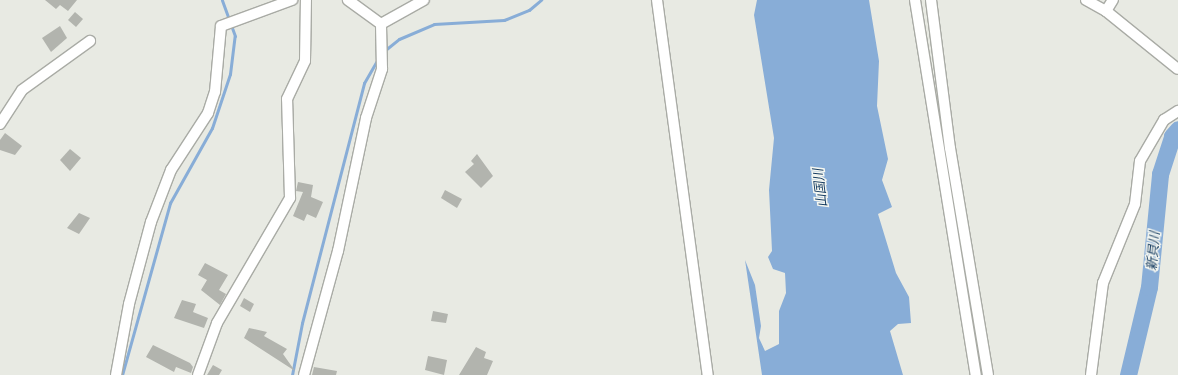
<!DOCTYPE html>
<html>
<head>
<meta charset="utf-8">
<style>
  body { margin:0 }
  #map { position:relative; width:1178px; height:375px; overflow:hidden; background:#e8eae3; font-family:Inter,"Noto Sans JP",sans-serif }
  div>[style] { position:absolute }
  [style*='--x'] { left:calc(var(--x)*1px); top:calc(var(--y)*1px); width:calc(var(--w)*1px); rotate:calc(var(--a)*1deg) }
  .water>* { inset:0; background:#88add7 }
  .stream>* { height:3px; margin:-1.5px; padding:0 1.5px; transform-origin:1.5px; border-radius:1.5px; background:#88add7 }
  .river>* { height:17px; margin:-8.5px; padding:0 8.5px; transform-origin:8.5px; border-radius:8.5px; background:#88add7 }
  .building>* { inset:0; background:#b2b4ae }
  .roads { filter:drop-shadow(1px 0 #a9aba5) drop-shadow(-1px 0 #a9aba5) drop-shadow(0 1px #a9aba5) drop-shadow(0 -1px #a9aba5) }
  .minor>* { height:10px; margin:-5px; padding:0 5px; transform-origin:5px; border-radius:5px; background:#fff }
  span { translate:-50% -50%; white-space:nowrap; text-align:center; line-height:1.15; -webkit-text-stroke:3px #f5f7f1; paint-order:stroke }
  .water-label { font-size:13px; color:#0e365d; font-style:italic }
</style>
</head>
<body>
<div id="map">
  <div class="water">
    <div style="clip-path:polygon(757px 0,869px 0,879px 61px,877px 106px,888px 159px,882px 180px,892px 207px,878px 214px,896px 273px,909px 297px,911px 323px,898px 324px,890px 331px,903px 375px,762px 375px,745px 260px,755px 285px,761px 326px,759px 338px,765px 351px,779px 344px,779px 311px,786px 293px,785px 273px,773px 269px,768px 257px,772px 251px,769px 190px,774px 138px,754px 15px)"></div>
  </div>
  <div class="stream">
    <div style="--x:384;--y:51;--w:19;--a:-39"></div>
    <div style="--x:399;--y:39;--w:38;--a:-23"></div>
    <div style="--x:434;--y:24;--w:70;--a:-3.3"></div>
    <div style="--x:504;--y:20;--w:27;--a:-22"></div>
    <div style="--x:529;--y:10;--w:16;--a:-40"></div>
    <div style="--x:122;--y:375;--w:179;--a:-74.4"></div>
    <div style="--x:170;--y:203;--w:86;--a:-60.8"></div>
    <div style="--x:212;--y:128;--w:57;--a:-71.6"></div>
    <div style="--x:230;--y:74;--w:38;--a:-83"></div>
    <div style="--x:235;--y:36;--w:38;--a:-110"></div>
    <div style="--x:292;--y:375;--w:53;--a:-79.1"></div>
    <div style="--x:302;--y:323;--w:248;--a:-75.5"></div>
    <div style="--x:364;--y:83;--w:30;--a:-60"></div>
  </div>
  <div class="river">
    <div style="--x:1128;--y:375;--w:90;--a:-76.6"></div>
    <div style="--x:1149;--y:287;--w:114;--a:-84.4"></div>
    <div style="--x:1160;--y:174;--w:40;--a:-72"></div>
    <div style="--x:1172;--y:136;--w:9;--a:-49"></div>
  </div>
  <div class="building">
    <div style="clip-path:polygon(45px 0,77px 0,68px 11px,60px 5px,56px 9px)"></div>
    <div style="clip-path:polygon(75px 12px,83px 19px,76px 27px,68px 20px)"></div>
    <div style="clip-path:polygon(60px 26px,67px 38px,51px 52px,42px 38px)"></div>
    <div style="clip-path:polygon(5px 133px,22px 146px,15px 155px,0 150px,0 140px)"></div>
    <div style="clip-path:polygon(70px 149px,81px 158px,70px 171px,60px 160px)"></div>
    <div style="clip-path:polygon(477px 154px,493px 176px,481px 188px,465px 172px,474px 164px,471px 161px)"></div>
    <div style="clip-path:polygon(298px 182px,313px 185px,311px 197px,323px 202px,316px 218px,307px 214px,304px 221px,293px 216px,303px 192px,296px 191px)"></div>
    <div style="clip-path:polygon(445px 190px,462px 199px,457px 208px,441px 198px)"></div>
    <div style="clip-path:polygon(79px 213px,90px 218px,79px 234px,67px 228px)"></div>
    <div style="clip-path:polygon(205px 263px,228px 275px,219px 290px,226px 294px,220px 305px,201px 290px,207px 280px,198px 275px)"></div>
    <div style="clip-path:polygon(244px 298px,254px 304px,250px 312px,240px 306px)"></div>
    <div style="clip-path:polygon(182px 300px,196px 304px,193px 312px,208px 318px,204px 328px,174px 318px)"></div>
    <div style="clip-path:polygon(433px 311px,448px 314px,446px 323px,431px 321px)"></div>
    <div style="clip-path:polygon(249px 328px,267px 332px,264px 336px,287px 349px,283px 354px,295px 371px,244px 338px)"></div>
    <div style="clip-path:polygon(153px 345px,190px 363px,193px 367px,191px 373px,176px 367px,174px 372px,146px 357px)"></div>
    <div style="clip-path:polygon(476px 347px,486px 352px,484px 358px,493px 361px,487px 375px,459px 375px)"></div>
    <div style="clip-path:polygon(428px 356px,447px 360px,444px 375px,425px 370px)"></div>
    <div style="clip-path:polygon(213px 365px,222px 370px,219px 375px,207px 375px)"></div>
    <div style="clip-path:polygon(314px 367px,337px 371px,336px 375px,312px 375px)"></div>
  </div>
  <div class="roads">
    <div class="minor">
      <div style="--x:657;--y:0;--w:378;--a:82.3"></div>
      <div style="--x:915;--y:0;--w:380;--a:80.8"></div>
      <div style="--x:931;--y:0;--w:149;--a:82.7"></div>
      <div style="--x:950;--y:148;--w:230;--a:80.5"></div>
      <div style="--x:1086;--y:0;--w:23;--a:29"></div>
      <div style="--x:1106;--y:11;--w:92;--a:38.9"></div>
      <div style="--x:1106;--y:11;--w:13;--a:-58"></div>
      <div style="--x:381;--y:24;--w:49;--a:-29.2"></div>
      <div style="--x:0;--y:124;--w:40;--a:-57.1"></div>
      <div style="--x:22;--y:90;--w:84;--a:-35.8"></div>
      <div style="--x:116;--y:375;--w:72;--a:-79.6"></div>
      <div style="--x:129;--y:304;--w:85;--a:-75"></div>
      <div style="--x:151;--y:222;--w:56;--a:-69"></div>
      <div style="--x:171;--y:170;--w:68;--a:-57"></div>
      <div style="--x:208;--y:113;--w:22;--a:-72"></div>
      <div style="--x:215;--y:92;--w:66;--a:-84.8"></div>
      <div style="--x:221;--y:26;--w:76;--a:-20.1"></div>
      <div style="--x:198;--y:375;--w:55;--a:-69.9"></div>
      <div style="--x:217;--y:323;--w:145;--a:-59.7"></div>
      <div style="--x:290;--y:198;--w:99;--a:-91.7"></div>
      <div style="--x:287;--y:99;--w:42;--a:-64.7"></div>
      <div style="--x:305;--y:61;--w:61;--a:-89.1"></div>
      <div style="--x:304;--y:375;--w:129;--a:-74.7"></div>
      <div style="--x:338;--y:251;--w:136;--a:-78.1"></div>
      <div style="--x:366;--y:118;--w:52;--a:-71.9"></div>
      <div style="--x:382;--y:69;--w:45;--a:-91.3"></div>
      <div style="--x:381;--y:24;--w:41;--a:-144"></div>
      <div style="--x:1091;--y:375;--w:93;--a:-82.6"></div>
      <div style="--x:1103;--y:283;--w:85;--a:-67.9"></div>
      <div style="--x:1135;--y:204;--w:43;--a:-83.4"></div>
      <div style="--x:1140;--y:161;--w:48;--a:-59.7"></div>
      <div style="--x:1164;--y:120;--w:17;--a:-33"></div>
    </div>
  </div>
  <div class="water-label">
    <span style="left:820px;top:188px;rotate:-97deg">山国川</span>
    <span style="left:1153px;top:251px;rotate:-85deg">新貝川</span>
  </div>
</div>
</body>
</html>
